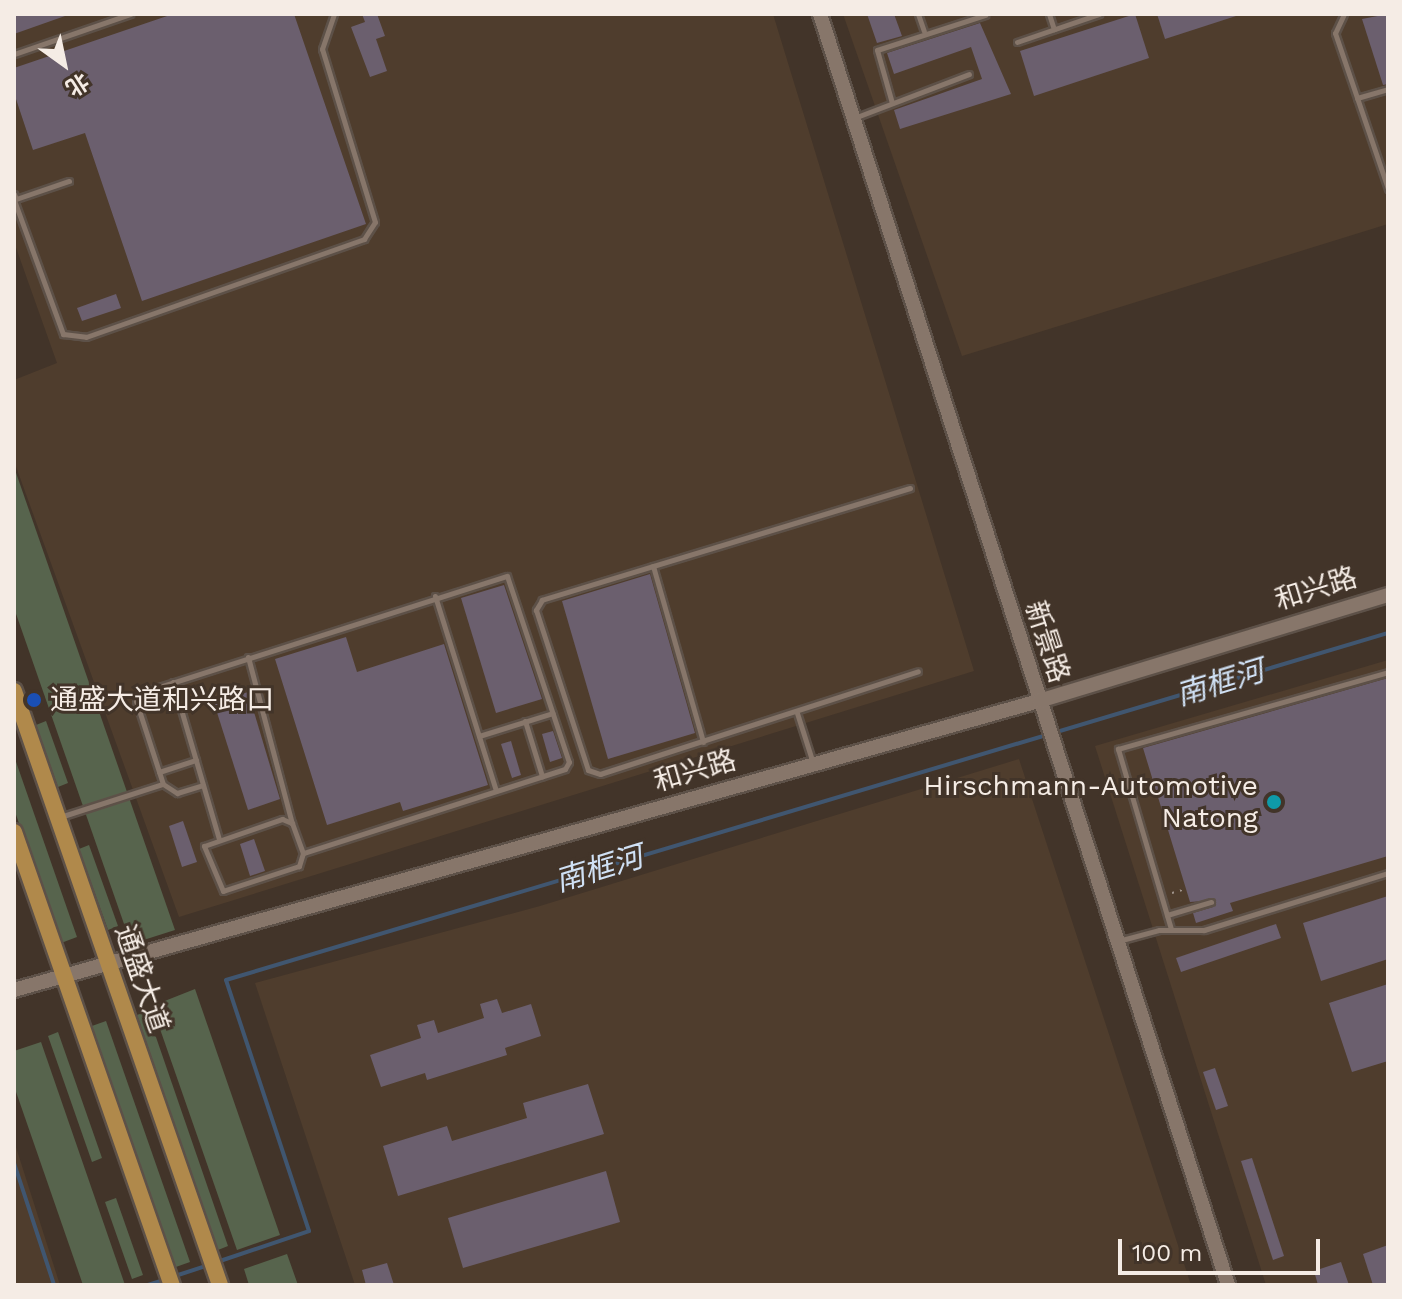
<!DOCTYPE html>
<html>
<head>
<meta charset="utf-8">
<style>
  body { margin:0 }
  #map { position:relative; width:1402px; height:1299px; overflow:hidden; background:#423429; font-family:"Work Sans","Noto Sans SC",sans-serif }
  div>[style] { position:absolute }
  [style*='--x'] { left:calc(var(--x)*1px); top:calc(var(--y)*1px); width:calc(var(--w)*1px); rotate:calc(var(--a)*1deg) }
  .built>* { inset:0; background:#4f3d2d }
  .green>* { inset:0; background:#57644d }
  .stream>* { height:4px; margin:-2px; padding:0 2px; transform-origin:2px; border-radius:2px; background:#405670 }
  .building>* { inset:0; background:#6b5f6e }
  .path>* { height:2px; margin-top:-1px; transform-origin:0; background:repeating-linear-gradient(90deg,#a0948b 0 2px,transparent 0 8px) }
  .roads { filter:drop-shadow(2px 0 #5d5148) drop-shadow(-2px 0 #5d5148) drop-shadow(0 2px #5d5148) drop-shadow(0 -2px #5d5148) }
  .service>* { height:5px; margin:-2.5px; padding:0 2.5px; transform-origin:2.5px; border-radius:2.5px; background:#87766a }
  .tertiary>* { height:14px; margin:-7px; padding:0 7px; transform-origin:7px; border-radius:7px; background:#87766a }
  .primary>* { height:16px; margin:-8px; padding:0 8px; transform-origin:8px; border-radius:8px; background:#b0894b }
  .dots>* { width:22px; height:22px; translate:-50% -50%; box-sizing:border-box; border:4px solid #423429; border-radius:50% }
  span { translate:-50% -50%; white-space:nowrap; text-align:center; line-height:1.15; -webkit-text-stroke:6px #423429; paint-order:stroke }
  .street-label { font-size:28px; color:#f5ece5 }
  .poi-label { font-size:28px; color:#f5ece5 }
  .left { translate:0 -50%; text-align:left }
  .right { translate:-100% -50%; text-align:right }
  .water-label { font-size:30px; color:#d0e1f5; font-style:italic }
  .frame { position:absolute; inset:0; border:16px solid #f5ece5; pointer-events:none }
  .north { position:absolute; left:24px; top:24px; width:80px; height:80px; -webkit-text-stroke:6px #423429; paint-order:stroke; rotate:147deg; font-size:22px; font-weight:700; line-height:32px; text-align:center; color:#f5ece5 }
  .north::after { content:''; display:block; margin:auto; width:28px; height:36px; background:#f5ece5; clip-path:polygon(50% 0,100% 100%,50% 72%,0 100%) }
  .scale { position:absolute; left:1118px; top:1239px; width:202px; height:36px; box-sizing:border-box; border:4px solid #f5ece5; border-top:0; padding-left:10px; font-size:24px; line-height:28px; white-space:nowrap; color:#f5ece5; -webkit-text-stroke:6px #423429; paint-order:stroke }
</style>
</head>
<body>
<div id="map">
  <div class="built">
    <div style="clip-path:polygon(14px 14px,773px 14px,974px 671px,179px 917px,14px 461px,14px 380px,57px 363px,14px 242px)"></div>
    <div style="clip-path:polygon(843px 14px,1388px 14px,1388px 224px,962px 356px)"></div>
    <div style="clip-path:polygon(1388px 660px,1388px 1285px,1266px 1285px,1095px 746px)"></div>
    <div style="clip-path:polygon(1019px 759px,1191px 1285px,355px 1285px,255px 983px,540px 906px)"></div>
    <div style="clip-path:polygon(14px 1141px,60px 1285px,14px 1285px)"></div>
  </div>
  <div class="green">
    <div style="clip-path:polygon(14px 467px,175px 930px,131px 944px,14px 608px)"></div>
    <div style="clip-path:polygon(46px 721px,68px 783px,58px 787px,36px 725px)"></div>
    <div style="clip-path:polygon(14px 756px,77px 937px,61px 943px,14px 809px)"></div>
    <div style="clip-path:polygon(89px 845px,118px 926px,108px 930px,79px 849px)"></div>
    <div style="clip-path:polygon(195px 989px,280px 1235px,237px 1250px,152px 1006px)"></div>
    <div style="clip-path:polygon(147px 1011px,228px 1246px,218px 1250px,137px 1015px)"></div>
    <div style="clip-path:polygon(106px 1021px,190px 1262px,173px 1268px,89px 1027px)"></div>
    <div style="clip-path:polygon(58px 1032px,102px 1158px,92px 1162px,48px 1036px)"></div>
    <div style="clip-path:polygon(41px 1042px,125px 1285px,83px 1285px,14px 1086px,14px 1051px)"></div>
    <div style="clip-path:polygon(116px 1198px,143px 1275px,132px 1279px,105px 1202px)"></div>
    <div style="clip-path:polygon(287px 1254px,298px 1285px,249px 1285px,244px 1269px)"></div>
  </div>
  <div class="stream">
    <div style="--x:14;--y:1163;--w:128;--a:71.8"></div>
    <div style="--x:217;--y:1262;--w:97;--a:-18.6"></div>
    <div style="--x:309;--y:1231;--w:264;--a:-108.3"></div>
    <div style="--x:226;--y:980;--w:1213;--a:-16.63"></div>
    <div style="--x:175;--y:1276;--w:35;--a:-18"></div>
    <div style="--x:148;--y:1285;--w:20;--a:-18"></div>
  </div>
  <div class="building">
    <div style="clip-path:polygon(14px 14px,65px 14px,65px 16px,14px 34px)"></div>
    <div style="clip-path:polygon(173px 14px,294px 14px,366px 224px,142px 301px,85px 133px,33px 150px,14px 93px,14px 68px)"></div>
    <div style="clip-path:polygon(362px 14px,377px 14px,385px 36px,376px 39px,387px 71px,370px 77px,351px 27px,365px 22px)"></div>
    <div style="clip-path:polygon(867px 14px,894px 14px,902px 36px,877px 43px)"></div>
    <div style="clip-path:polygon(1135px 14px,1149px 58px,1034px 96px,1020px 51px)"></div>
    <div style="clip-path:polygon(1157px 14px,1235px 14px,1236px 16px,1165px 39px)"></div>
    <div style="clip-path:polygon(1388px 14px,1388px 84px,1383px 85px,1362px 19px)"></div>
    <div style="clip-path:polygon(980px 23px,1011px 94px,900px 129px,894px 110px,982px 79px,971px 47px,894px 74px,887px 53px)"></div>
    <div style="clip-path:polygon(116px 294px,121px 308px,82px 321px,77px 308px)"></div>
    <div style="clip-path:polygon(650px 574px,695px 733px,608px 759px,562px 601px)"></div>
    <div style="clip-path:polygon(504px 585px,542px 699px,496px 713px,461px 598px)"></div>
    <div style="clip-path:polygon(346px 637px,357px 672px,444px 644px,488px 785px,403px 811px,400px 802px,327px 825px,275px 659px)"></div>
    <div style="clip-path:polygon(1388px 678px,1388px 856px,1230px 903px,1233px 911px,1196px 923px,1193px 913px,1213px 907px,1216px 900px,1190px 902px,1143px 748px)"></div>
    <div style="clip-path:polygon(248px 692px,280px 799px,248px 810px,214px 703px)"></div>
    <div style="clip-path:polygon(553px 731px,562px 758px,550px 762px,542px 734px)"></div>
    <div style="clip-path:polygon(511px 741px,521px 775px,512px 778px,501px 744px)"></div>
    <div style="clip-path:polygon(183px 821px,197px 862px,182px 867px,169px 826px)"></div>
    <div style="clip-path:polygon(254px 839px,265px 871px,250px 876px,240px 844px)"></div>
    <div style="clip-path:polygon(1388px 896px,1388px 959px,1321px 981px,1303px 923px)"></div>
    <div style="clip-path:polygon(1276px 924px,1281px 938px,1181px 972px,1176px 958px)"></div>
    <div style="clip-path:polygon(1388px 984px,1388px 1061px,1352px 1072px,1329px 1003px)"></div>
    <div style="clip-path:polygon(497px 999px,502px 1013px,531px 1004px,541px 1036px,505px 1048px,507px 1055px,427px 1080px,425px 1073px,381px 1087px,370px 1055px,421px 1038px,417px 1025px,434px 1020px,438px 1033px,484px 1018px,480px 1004px)"></div>
    <div style="clip-path:polygon(1215px 1068px,1228px 1106px,1216px 1110px,1203px 1072px)"></div>
    <div style="clip-path:polygon(588px 1084px,604px 1134px,398px 1196px,383px 1146px,447px 1126px,452px 1141px,527px 1118px,523px 1103px)"></div>
    <div style="clip-path:polygon(1252px 1158px,1284px 1256px,1273px 1260px,1241px 1161px)"></div>
    <div style="clip-path:polygon(606px 1171px,620px 1222px,463px 1268px,448px 1218px)"></div>
    <div style="clip-path:polygon(1388px 1245px,1388px 1285px,1373px 1285px,1363px 1254px)"></div>
    <div style="clip-path:polygon(1341px 1262px,1349px 1285px,1318px 1285px,1314px 1271px)"></div>
    <div style="clip-path:polygon(387px 1263px,394px 1285px,366px 1285px,362px 1270px)"></div>
  </div>
  <div class="path">
    <div style="--x:1172;--y:893;--w:15;--a:-16"></div>
  </div>
  <div class="roads">
    <div class="service">
      <div style="--x:918;--y:14;--w:18;--a:71"></div>
      <div style="--x:1049;--y:14;--w:16;--a:72"></div>
      <div style="--x:1344;--y:14;--w:21;--a:115"></div>
      <div style="--x:1335;--y:33;--w:165;--a:71.2"></div>
      <div style="--x:1017;--y:42;--w:87;--a:-18.9"></div>
      <div style="--x:14;--y:54;--w:123;--a:-19"></div>
      <div style="--x:1357;--y:98;--w:32;--a:-16"></div>
      <div style="--x:892;--y:103;--w:55;--a:-105.8"></div>
      <div style="--x:877;--y:50;--w:114;--a:-18"></div>
      <div style="--x:854;--y:118;--w:123;--a:-20.9"></div>
      <div style="--x:14;--y:194;--w:5;--a:68"></div>
      <div style="--x:16;--y:199;--w:56;--a:-18.8"></div>
      <div style="--x:14;--y:200;--w:143;--a:69.9"></div>
      <div style="--x:63;--y:334;--w:23;--a:7"></div>
      <div style="--x:86;--y:337;--w:295;--a:-19.4"></div>
      <div style="--x:364;--y:239;--w:20;--a:-57"></div>
      <div style="--x:375;--y:222;--w:181;--a:-107"></div>
      <div style="--x:322;--y:49;--w:37;--a:-71"></div>
      <div style="--x:910;--y:488;--w:385;--a:163.1"></div>
      <div style="--x:542;--y:600;--w:12;--a:121"></div>
      <div style="--x:536;--y:610;--w:168;--a:72"></div>
      <div style="--x:588;--y:770;--w:13;--a:18"></div>
      <div style="--x:600;--y:774;--w:334;--a:-17.9"></div>
      <div style="--x:653;--y:566;--w:183;--a:74.1"></div>
      <div style="--x:435;--y:596;--w:204;--a:72.6"></div>
      <div style="--x:248;--y:657;--w:172;--a:75.2"></div>
      <div style="--x:173;--y:682;--w:164;--a:73.7"></div>
      <div style="--x:797;--y:713;--w:52;--a:72.3"></div>
      <div style="--x:525;--y:721;--w:58;--a:72.8"></div>
      <div style="--x:479;--y:736;--w:77;--a:-17.3"></div>
      <div style="--x:159;--y:772;--w:39;--a:-18"></div>
      <div style="--x:163;--y:784;--w:17;--a:33"></div>
      <div style="--x:177;--y:793;--w:27;--a:-17"></div>
      <div style="--x:60;--y:817;--w:108;--a:-17.8"></div>
      <div style="--x:163;--y:784;--w:87;--a:-108"></div>
      <div style="--x:136;--y:701;--w:11;--a:-52"></div>
      <div style="--x:143;--y:692;--w:382;--a:-17.7"></div>
      <div style="--x:507;--y:576;--w:196;--a:71.6"></div>
      <div style="--x:569;--y:762;--w:8;--a:120"></div>
      <div style="--x:565;--y:769;--w:275;--a:162.2"></div>
      <div style="--x:303;--y:853;--w:14;--a:107"></div>
      <div style="--x:299;--y:866;--w:80;--a:161.8"></div>
      <div style="--x:223;--y:891;--w:49;--a:-112.9"></div>
      <div style="--x:204;--y:846;--w:83;--a:-19.1"></div>
      <div style="--x:282;--y:819;--w:11;--a:22"></div>
      <div style="--x:292;--y:823;--w:32;--a:70"></div>
      <div style="--x:1167;--y:915;--w:46;--a:-16.5"></div>
      <div style="--x:1171;--y:929;--w:188;--a:-106.4"></div>
      <div style="--x:1118;--y:749;--w:281;--a:-15.9"></div>
      <div style="--x:1118;--y:941;--w:42;--a:-15"></div>
      <div style="--x:1159;--y:930;--w:45;--a:0"></div>
      <div style="--x:1204;--y:930;--w:193;--a:-17.2"></div>
    </div>
    <div class="tertiary">
      <div style="--x:820;--y:14;--w:1335;--a:72.2"></div>
      <div style="--x:14;--y:990;--w:1065;--a:-15.75"></div>
      <div style="--x:1039;--y:701;--w:365;--a:-16.9"></div>
    </div>
    <div class="primary">
      <div style="--x:14;--y:691;--w:629;--a:70.87"></div>
      <div style="--x:14;--y:832;--w:480;--a:70.8"></div>
    </div>
  </div>
  <div class="dots">
    <div style="left:34px;top:700px;background:#1a4fb4"></div>
    <div style="left:1274px;top:802px;background:#0f9aa8"></div>
  </div>
  <div class="street-label">
    <span style="left:1316px;top:589px;rotate:-17deg">和兴路</span>
    <span style="left:1047px;top:642px;rotate:72deg">新景路</span>
    <span style="left:695px;top:771px;rotate:-16deg">和兴路</span>
    <span style="left:142px;top:979px;rotate:71deg">通盛大道</span>
  </div>
  <div class="poi-label">
    <span class="left" style="left:50px;top:700px">通盛大道和兴路口</span>
    <span class="right" style="left:1258px;top:802px">Hirschmann-Automotive<br>Natong</span>
  </div>
  <div class="water-label">
    <span style="left:1220px;top:683px;rotate:-17deg">南框河</span>
    <span style="left:599px;top:869px;rotate:-17deg">南框河</span>
  </div>
  <div class="frame"></div>
  <div class="north">北</div>
  <div class="scale">100 m</div>
</div>
</body>
</html>
